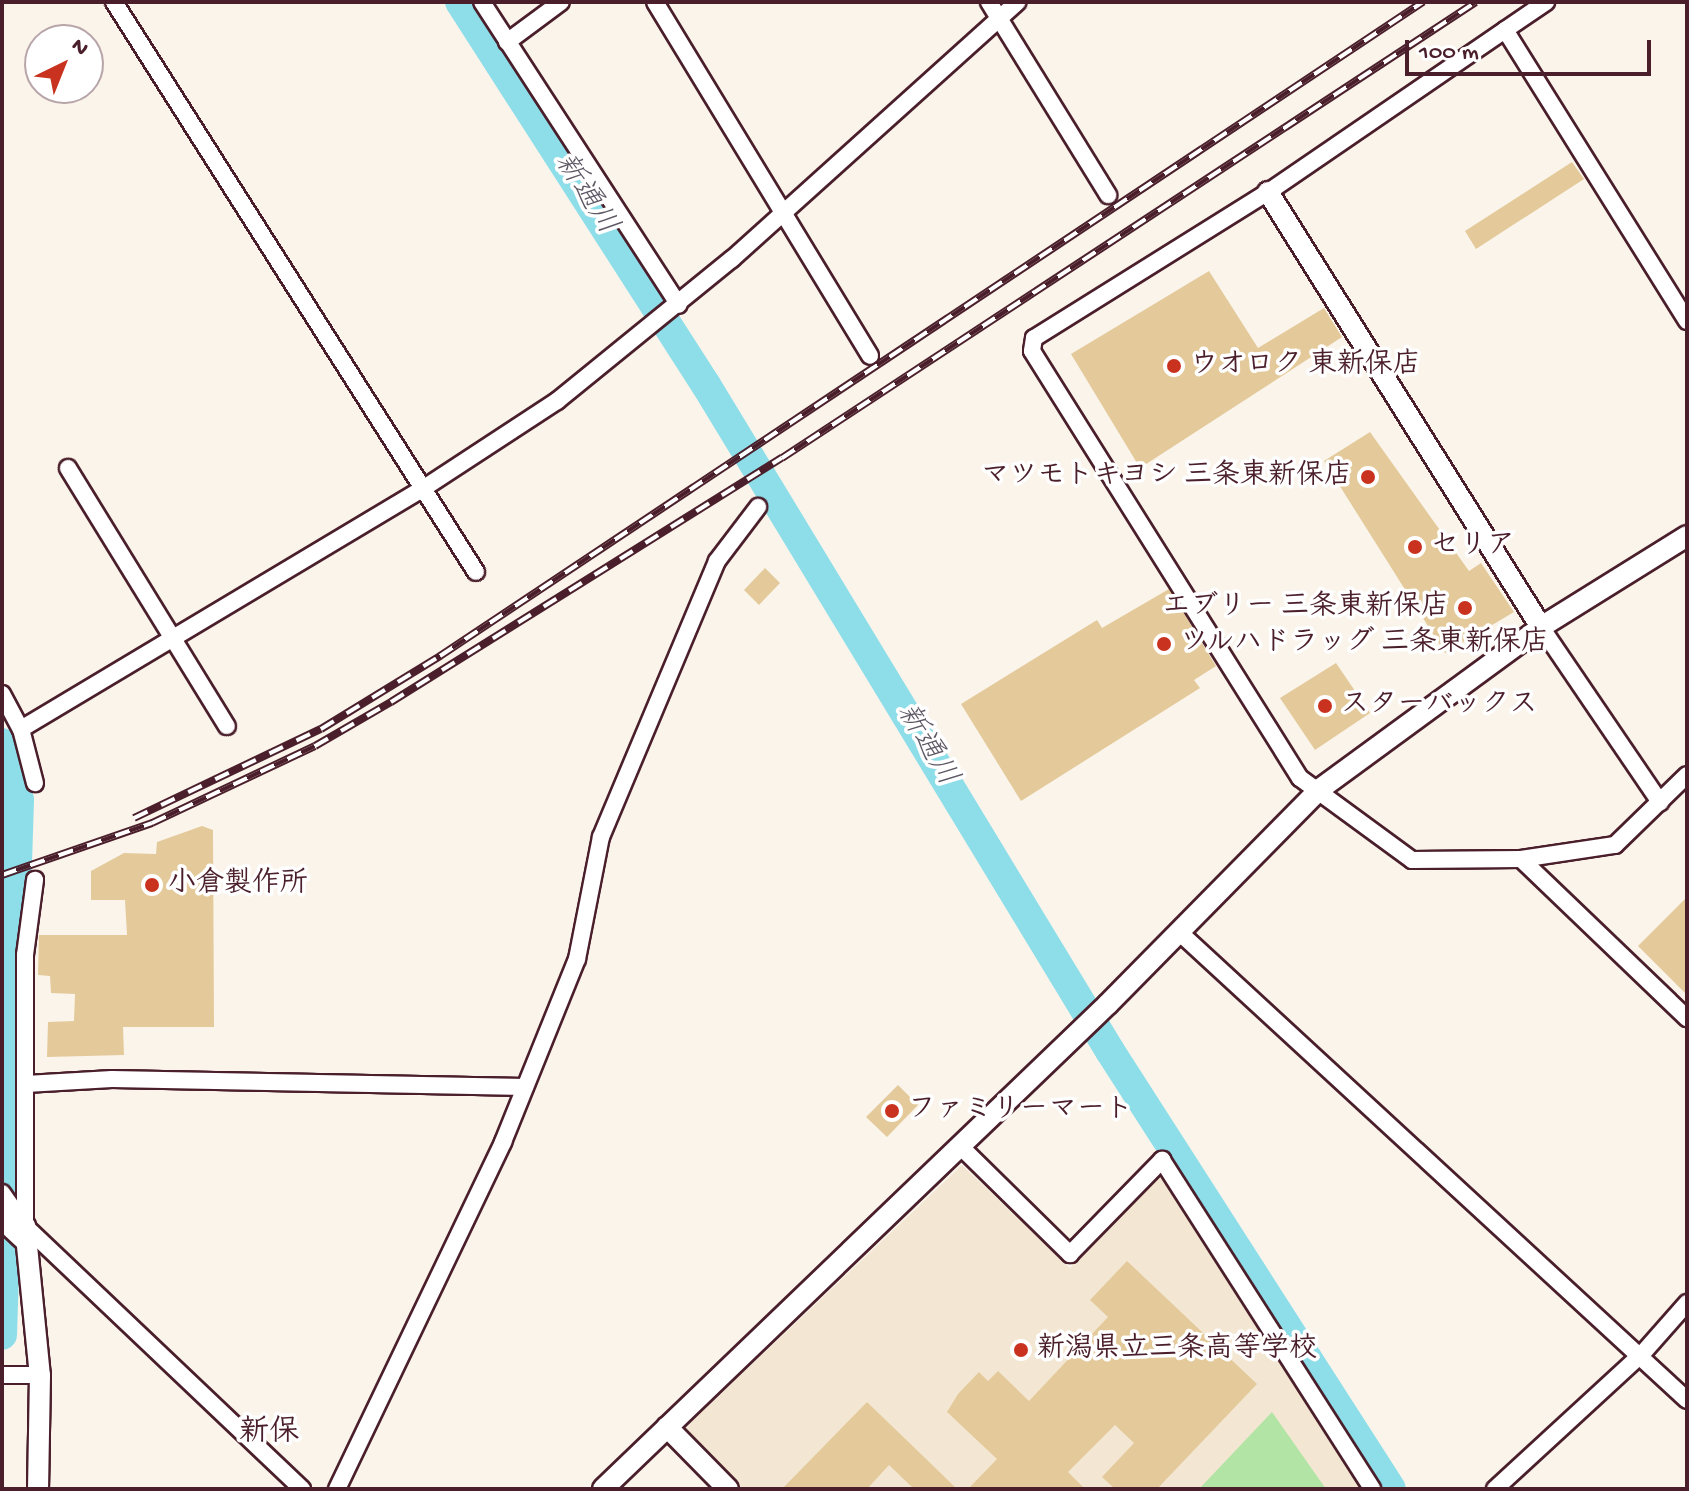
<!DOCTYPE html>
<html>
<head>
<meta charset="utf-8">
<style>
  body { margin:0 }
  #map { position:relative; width:1689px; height:1491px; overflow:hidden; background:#faf4eb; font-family:"Gochi Hand","Klee One",sans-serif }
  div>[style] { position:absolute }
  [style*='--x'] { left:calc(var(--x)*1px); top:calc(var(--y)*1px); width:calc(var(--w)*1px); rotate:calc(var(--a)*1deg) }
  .built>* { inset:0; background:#f3e7d3 }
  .green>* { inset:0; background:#b2e4a5 }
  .river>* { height:30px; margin:-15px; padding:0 15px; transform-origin:15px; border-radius:15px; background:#8edee9 }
  .building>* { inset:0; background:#e4ca9a }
  .roads { filter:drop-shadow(2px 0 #4a1f2b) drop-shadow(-2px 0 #4a1f2b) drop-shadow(0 2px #4a1f2b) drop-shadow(0 -2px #4a1f2b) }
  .minor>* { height:16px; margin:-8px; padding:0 8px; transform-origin:8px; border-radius:8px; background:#fff }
  .tertiary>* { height:20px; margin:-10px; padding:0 10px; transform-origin:10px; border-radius:10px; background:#fff }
  .rail>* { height:8px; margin-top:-4px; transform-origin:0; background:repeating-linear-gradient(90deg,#fff 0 15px,#4a1f2b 0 30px); box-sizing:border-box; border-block:2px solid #4a1f2b }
  .dots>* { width:22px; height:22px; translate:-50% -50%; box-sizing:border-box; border:4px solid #fff; border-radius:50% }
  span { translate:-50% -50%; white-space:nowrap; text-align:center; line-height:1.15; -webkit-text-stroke:7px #fff; paint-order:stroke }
  .poi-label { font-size:28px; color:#4a1f2b; font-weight:700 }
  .left { translate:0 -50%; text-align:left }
  .right { translate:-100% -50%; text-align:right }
  .water-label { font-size:30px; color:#5e5864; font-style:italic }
  .neighbourhood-label { font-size:30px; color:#4a1f2b; font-weight:700 }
  .frame { position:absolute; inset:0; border:4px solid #4a1f2b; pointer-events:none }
  .north { position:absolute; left:24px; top:24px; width:80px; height:80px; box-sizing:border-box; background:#fff; border:2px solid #b7a5aa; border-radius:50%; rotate:43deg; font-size:22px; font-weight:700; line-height:32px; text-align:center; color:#4a1f2b }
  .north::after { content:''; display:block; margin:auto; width:28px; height:36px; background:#c8321e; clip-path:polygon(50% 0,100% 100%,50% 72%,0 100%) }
  .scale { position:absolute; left:1405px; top:40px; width:246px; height:36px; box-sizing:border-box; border:4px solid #4a1f2b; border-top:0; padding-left:10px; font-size:24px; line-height:28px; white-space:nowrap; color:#4a1f2b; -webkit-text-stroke:6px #fff; paint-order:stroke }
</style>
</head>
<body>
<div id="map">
  <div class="built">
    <div style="clip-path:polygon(962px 1165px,1070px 1268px,1156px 1177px,1165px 1177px,1362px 1489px,741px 1489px,682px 1431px)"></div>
  </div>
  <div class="green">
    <div style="clip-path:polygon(1272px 1412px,1326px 1489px,1199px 1489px)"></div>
  </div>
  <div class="river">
    <div style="--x:460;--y:2;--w:455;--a:57.3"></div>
    <div style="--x:706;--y:385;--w:779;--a:58.76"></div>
    <div style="--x:1110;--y:1051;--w:520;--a:57.32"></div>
    <div style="--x:2;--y:743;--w:59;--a:73.4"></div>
    <div style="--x:19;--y:800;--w:535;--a:91.82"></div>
  </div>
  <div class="building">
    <div style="clip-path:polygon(1572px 162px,1584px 179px,1476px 249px,1465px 231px)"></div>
    <div style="clip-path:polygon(1209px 271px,1258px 348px,1324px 308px,1342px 337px,1140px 468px,1071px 354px)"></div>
    <div style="clip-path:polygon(1370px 432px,1469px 571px,1481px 563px,1514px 612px,1445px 653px,1324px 461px)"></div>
    <div style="clip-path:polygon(765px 568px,780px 583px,759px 605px,744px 590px)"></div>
    <div style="clip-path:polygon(1169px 589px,1216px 666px,1194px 680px,1200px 688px,1021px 801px,961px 704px,1097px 620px,1102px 628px)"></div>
    <div style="clip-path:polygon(1336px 663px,1370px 713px,1315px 750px,1280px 698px)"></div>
    <div style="clip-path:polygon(202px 826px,213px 830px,214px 1027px,123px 1027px,124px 1055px,47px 1057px,48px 1022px,74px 1021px,75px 994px,51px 993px,50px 976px,38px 975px,39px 935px,127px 935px,125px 900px,91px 900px,91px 871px,124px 853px,156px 854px,157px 842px)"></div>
    <div style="clip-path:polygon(1687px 897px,1687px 995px,1638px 946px)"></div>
    <div style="clip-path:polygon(898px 1085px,918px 1105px,887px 1137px,866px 1117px)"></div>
    <div style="clip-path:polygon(1127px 1261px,1257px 1384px,1157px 1489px,1115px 1489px,1102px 1477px,1134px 1443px,1115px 1425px,1068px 1472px,1085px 1489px,968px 1489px,997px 1459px,947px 1412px,958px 1394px,979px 1372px,988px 1381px,998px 1371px,1029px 1401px,1108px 1317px,1090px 1300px)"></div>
    <div style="clip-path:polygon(867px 1402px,923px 1456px,957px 1489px,914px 1489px,889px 1465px,867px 1489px,782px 1489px)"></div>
  </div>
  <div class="roads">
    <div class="minor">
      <div style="--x:114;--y:2;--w:675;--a:57.58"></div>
      <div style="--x:482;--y:2;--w:361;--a:57"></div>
      <div style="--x:655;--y:2;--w:414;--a:58.7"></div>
      <div style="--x:989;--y:2;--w:227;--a:58.3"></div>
      <div style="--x:1505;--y:30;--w:50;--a:-34.3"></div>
      <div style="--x:507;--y:42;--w:67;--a:-36.5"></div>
      <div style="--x:1687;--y:321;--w:343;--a:-122"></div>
      <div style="--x:1505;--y:30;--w:287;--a:145.6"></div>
      <div style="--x:1268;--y:192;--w:276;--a:148"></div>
      <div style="--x:1034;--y:338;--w:13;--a:99"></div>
      <div style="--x:1032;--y:351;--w:504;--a:57.89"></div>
      <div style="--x:1300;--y:778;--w:139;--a:36.2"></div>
      <div style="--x:1412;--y:860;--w:109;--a:-0.5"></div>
      <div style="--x:1521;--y:859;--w:95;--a:-8.5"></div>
      <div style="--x:1615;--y:845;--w:100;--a:-44.2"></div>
      <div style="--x:68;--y:468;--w:303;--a:58.4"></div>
      <div style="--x:1541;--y:627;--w:212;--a:55.8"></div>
      <div style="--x:2;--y:694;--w:40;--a:62"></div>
      <div style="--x:21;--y:729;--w:56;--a:75.5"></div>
      <div style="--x:21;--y:729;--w:470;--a:-30.9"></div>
      <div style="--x:424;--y:488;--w:159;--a:-33.2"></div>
      <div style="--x:557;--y:401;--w:225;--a:-39.1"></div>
      <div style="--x:732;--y:259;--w:384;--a:-42"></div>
      <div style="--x:1521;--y:859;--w:230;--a:43.8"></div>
      <div style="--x:1178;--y:931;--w:692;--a:42.66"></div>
      <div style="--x:26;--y:1084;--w:86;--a:-3.3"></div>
      <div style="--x:112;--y:1079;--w:413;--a:1.1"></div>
      <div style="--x:959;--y:1145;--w:156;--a:44.5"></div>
      <div style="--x:1070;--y:1254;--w:132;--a:-45.6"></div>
      <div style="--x:1162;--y:1160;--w:390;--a:57.4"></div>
      <div style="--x:2;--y:1193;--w:40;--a:55.1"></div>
      <div style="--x:25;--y:1226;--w:382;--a:43.5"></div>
      <div style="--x:2;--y:1222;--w:33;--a:43"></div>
      <div style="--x:25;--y:1226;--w:271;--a:-90"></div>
      <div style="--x:25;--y:955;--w:76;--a:-82.4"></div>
      <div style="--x:2;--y:1375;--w:38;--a:0"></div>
      <div style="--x:337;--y:1489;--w:385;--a:-64.4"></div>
      <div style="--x:503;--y:1142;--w:197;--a:-68"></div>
      <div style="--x:577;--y:959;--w:124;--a:-78.9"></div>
      <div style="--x:601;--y:837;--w:299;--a:-67.2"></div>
      <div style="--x:717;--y:561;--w:68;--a:-52.8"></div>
      <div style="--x:1495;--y:1489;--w:200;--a:-42.6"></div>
      <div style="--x:1642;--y:1354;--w:68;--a:-48.6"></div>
    </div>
    <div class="tertiary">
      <div style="--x:1268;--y:192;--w:514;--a:57.89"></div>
      <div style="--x:2;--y:1203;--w:33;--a:45"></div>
      <div style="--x:25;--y:1226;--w:150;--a:84.3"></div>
      <div style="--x:40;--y:1375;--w:114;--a:91"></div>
      <div style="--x:667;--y:1427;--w:87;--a:45.5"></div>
      <div style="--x:603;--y:1489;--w:700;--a:-43.84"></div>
      <div style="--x:1108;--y:1004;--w:302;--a:-45.4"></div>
      <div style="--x:1320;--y:789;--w:274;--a:-36.2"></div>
      <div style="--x:1541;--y:627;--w:172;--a:-31.9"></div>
    </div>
  </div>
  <div class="rail">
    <div style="--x:134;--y:818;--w:207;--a:-25.5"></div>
    <div style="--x:321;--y:729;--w:140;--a:-31.5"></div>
    <div style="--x:440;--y:656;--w:1181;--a:-33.64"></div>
    <div style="--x:2;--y:875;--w:159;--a:-19.1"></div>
    <div style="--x:152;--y:823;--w:180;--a:-25.3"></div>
    <div style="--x:315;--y:746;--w:88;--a:-30.1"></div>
    <div style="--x:391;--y:702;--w:461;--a:-32"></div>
    <div style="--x:782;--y:458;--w:830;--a:-33.31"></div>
  </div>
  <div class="dots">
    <div style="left:1174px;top:366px;background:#c8321e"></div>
    <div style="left:1368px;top:477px;background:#c8321e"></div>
    <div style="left:1415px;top:547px;background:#c8321e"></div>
    <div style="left:1465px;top:608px;background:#c8321e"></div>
    <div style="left:1164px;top:644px;background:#c8321e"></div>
    <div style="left:1325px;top:706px;background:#c8321e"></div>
    <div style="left:152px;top:885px;background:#c8321e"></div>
    <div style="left:892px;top:1111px;background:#c8321e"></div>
    <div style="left:1021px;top:1350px;background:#c8321e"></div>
  </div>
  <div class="poi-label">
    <span class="left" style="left:1190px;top:366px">ウオロク 東新保店</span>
    <span class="right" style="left:1352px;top:477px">マツモトキヨシ 三条東新保店</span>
    <span class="left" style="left:1431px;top:547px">セリア</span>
    <span class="right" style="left:1449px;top:608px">エブリー 三条東新保店</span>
    <span class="left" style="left:1180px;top:644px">ツルハドラッグ 三条東新保店</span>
    <span class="left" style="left:1341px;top:706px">スターバックス</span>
    <span class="left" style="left:168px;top:885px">小倉製作所</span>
    <span class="left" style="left:908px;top:1111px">ファミリーマート</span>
    <span class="left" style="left:1037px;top:1350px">新潟県立三条高等学校</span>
  </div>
  <div class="water-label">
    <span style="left:584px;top:195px;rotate:57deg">新通川</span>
    <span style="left:925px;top:746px;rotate:59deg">新通川</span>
  </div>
  <div class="neighbourhood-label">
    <span style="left:269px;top:1434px">新保</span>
  </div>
  <div class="frame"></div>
  <div class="north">N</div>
  <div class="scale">100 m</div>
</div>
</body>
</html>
